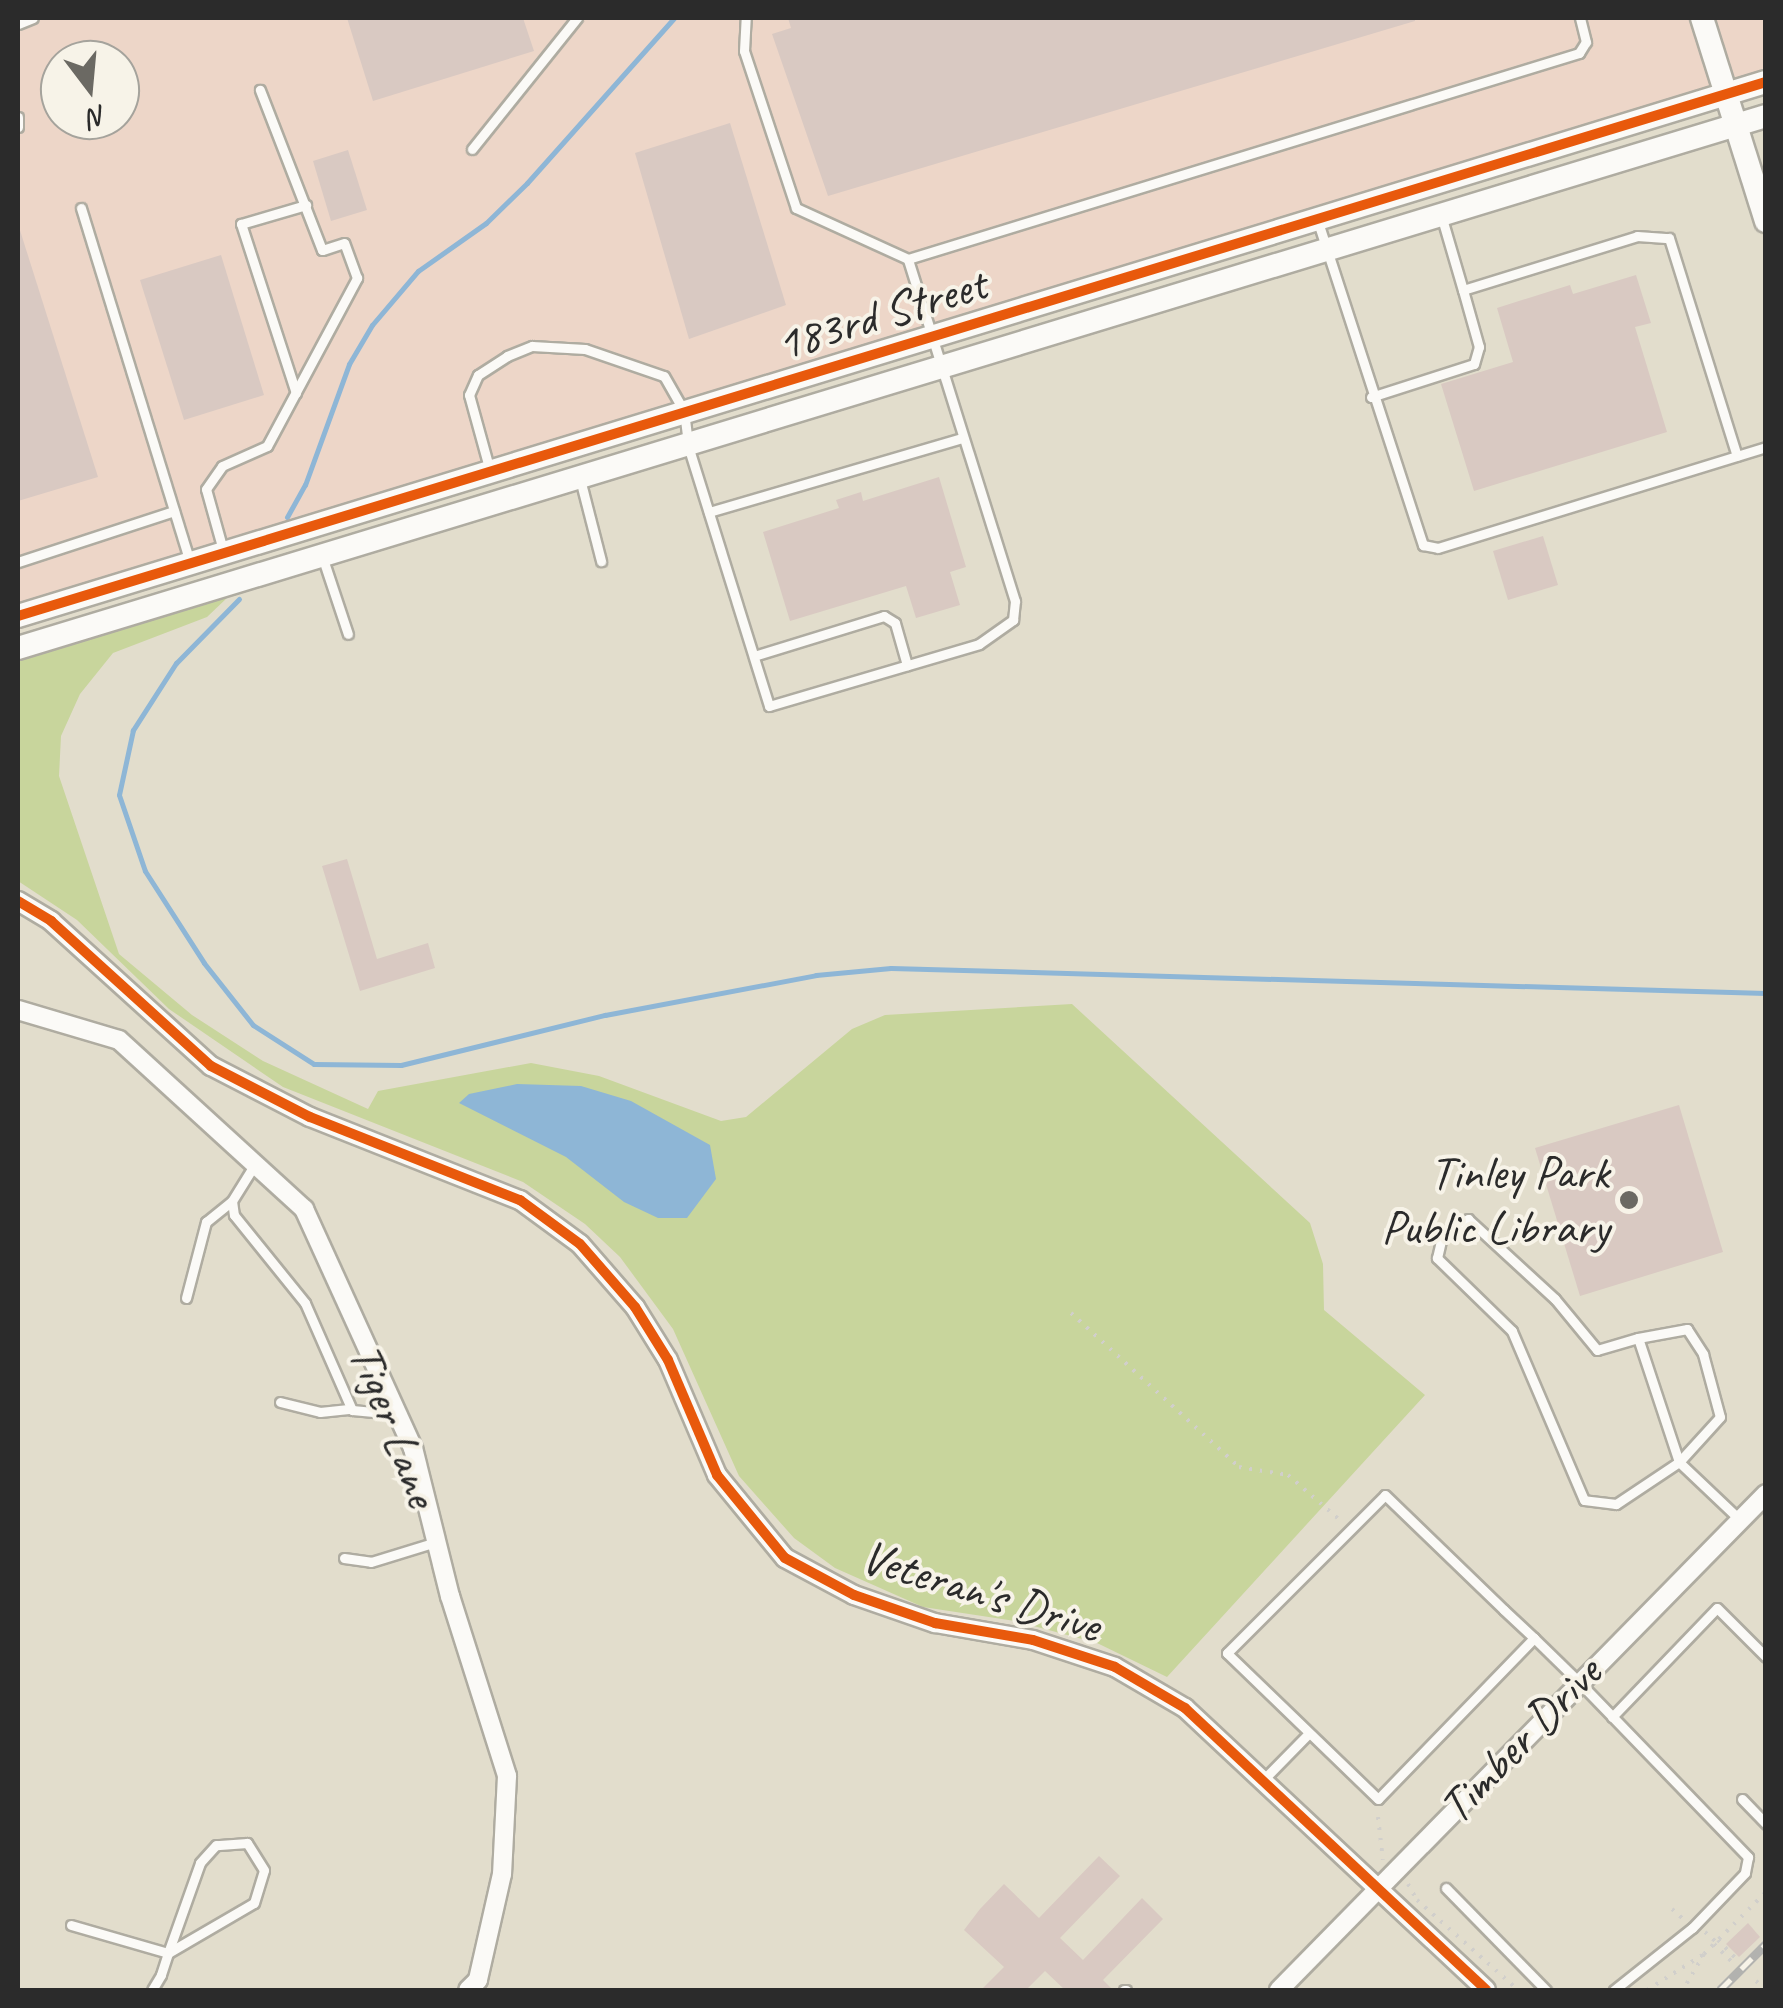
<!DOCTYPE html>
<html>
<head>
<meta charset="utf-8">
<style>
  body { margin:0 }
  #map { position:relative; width:1783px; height:2008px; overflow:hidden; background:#e2ddcc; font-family:Caveat,sans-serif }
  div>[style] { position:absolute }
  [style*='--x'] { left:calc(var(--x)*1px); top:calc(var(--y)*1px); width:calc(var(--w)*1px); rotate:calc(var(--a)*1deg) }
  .built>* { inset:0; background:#edd6c8 }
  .green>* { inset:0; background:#c8d59c }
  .water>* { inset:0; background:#8eb6d6 }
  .stream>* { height:5px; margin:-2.5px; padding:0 2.5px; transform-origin:2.5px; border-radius:2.5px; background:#8eb6d6 }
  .building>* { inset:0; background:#d9c9c2 }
  .path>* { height:4px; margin-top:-2px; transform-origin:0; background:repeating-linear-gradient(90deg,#d1cfcb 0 2.5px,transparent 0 10.5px) }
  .roads { filter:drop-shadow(2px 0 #afaca1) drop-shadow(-2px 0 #afaca1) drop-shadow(0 2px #afaca1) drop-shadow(0 -2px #afaca1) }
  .service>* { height:9px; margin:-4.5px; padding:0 4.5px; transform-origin:4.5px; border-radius:4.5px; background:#fbfaf7 }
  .minor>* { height:18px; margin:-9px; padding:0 9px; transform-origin:9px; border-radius:9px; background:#fbfaf7 }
  .tertiary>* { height:22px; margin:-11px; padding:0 11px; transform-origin:11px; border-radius:11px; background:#fbfaf7 }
  .rail>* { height:9px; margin-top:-4.5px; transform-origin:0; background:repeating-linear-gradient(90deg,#f7f3e8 0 15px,#b2b2af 0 30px); box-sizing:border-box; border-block:2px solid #b2b2af }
  .cycleway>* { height:10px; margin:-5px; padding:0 5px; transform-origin:5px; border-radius:5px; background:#e8590c }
  .dots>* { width:28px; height:28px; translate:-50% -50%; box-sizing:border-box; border:5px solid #f7f3e8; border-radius:50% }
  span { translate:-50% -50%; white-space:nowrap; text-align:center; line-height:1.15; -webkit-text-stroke:8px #f7f3e8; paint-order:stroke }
  .street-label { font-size:48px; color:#2b2b2b }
  .poi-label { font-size:48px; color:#2b2b2b }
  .right { translate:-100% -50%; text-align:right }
  .frame { position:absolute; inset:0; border:20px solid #2b2b2b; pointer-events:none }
  .north { position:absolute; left:40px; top:40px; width:100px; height:100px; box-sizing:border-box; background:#f7f3e8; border:2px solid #a5a39c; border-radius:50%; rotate:164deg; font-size:28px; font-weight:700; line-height:40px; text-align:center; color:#2b2b2b }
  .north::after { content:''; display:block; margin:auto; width:35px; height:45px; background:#6b6963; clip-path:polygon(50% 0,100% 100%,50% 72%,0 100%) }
</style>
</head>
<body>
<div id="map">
  <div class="built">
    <div style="clip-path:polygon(evenodd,18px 18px,1698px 18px,1724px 104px,18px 622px,18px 18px,60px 60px,120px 60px,120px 120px,60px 120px,60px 60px)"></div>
    <div style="clip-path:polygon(1711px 18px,1765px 18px,1765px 90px,1736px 99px)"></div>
  </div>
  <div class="green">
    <div style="clip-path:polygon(228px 597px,207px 617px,113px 653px,80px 694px,61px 736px,59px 776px,119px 954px,192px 1015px,263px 1061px,368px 1109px,378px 1091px,531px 1063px,599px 1076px,721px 1121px,746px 1117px,852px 1029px,885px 1015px,1072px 1004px,1310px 1223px,1323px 1264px,1324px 1310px,1425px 1395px,1167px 1677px,1097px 1643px,1015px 1621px,923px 1607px,835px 1568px,794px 1538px,739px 1476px,673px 1329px,620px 1257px,585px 1224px,523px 1182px,283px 1087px,169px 1009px,77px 920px,18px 881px,18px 661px)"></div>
  </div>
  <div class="water">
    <div style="clip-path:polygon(517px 1084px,581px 1086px,631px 1101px,710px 1145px,716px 1179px,687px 1218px,658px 1218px,624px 1202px,566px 1157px,459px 1103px,469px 1094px)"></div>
  </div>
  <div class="stream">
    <div style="--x:287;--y:517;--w:37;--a:-61"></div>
    <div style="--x:305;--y:485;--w:129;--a:-70"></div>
    <div style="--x:349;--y:364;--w:45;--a:-59.5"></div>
    <div style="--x:372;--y:325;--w:71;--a:-49.6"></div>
    <div style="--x:418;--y:271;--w:83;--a:-35.2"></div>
    <div style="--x:486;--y:223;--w:57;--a:-44.3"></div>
    <div style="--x:527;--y:183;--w:221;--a:-48.3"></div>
    <div style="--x:239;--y:599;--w:90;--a:134.5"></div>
    <div style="--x:176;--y:663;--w:80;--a:122.7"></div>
    <div style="--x:133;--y:730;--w:66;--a:102.2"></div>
    <div style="--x:119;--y:795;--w:80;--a:71.1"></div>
    <div style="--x:145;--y:871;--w:109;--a:57.3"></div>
    <div style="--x:204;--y:963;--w:79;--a:51.7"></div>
    <div style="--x:253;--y:1025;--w:72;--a:32.6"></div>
    <div style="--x:314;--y:1064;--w:87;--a:0.7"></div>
    <div style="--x:401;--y:1065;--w:210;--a:-13.8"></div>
    <div style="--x:605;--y:1015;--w:215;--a:-10.7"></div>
    <div style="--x:816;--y:975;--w:75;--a:-5.3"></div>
    <div style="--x:891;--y:968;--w:875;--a:1.64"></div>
  </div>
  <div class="building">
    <div style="clip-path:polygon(347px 18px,523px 18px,534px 51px,373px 101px)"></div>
    <div style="clip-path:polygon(788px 18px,1415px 18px,1415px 21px,828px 196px,772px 34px,791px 28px)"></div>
    <div style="clip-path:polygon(730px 123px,786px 305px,689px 339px,635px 153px)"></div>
    <div style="clip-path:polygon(348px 150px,367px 210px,331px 221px,313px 161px)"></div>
    <div style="clip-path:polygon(18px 224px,98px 477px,18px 501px)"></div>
    <div style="clip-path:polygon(221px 255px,264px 395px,184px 420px,140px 280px)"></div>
    <div style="clip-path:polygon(1636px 275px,1651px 323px,1635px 327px,1667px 432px,1474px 491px,1441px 384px,1513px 362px,1497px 308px,1570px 285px,1573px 294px)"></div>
    <div style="clip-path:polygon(939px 477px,966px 567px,950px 572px,960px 605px,916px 618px,906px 586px,790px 621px,763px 532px,839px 508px,836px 500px,861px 492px,863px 501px)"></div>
    <div style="clip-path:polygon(1543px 536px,1558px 585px,1508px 600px,1493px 551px)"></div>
    <div style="clip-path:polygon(347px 859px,377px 959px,428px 943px,435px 968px,360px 991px,322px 866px)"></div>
    <div style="clip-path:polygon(1679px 1105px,1723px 1252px,1580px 1296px,1535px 1148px)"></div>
    <div style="clip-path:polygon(1099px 1856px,1120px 1876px,1060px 1938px,1083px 1960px,1142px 1898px,1163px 1919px,1103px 1980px,1113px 1990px,1065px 1990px,1045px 1971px,1026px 1990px,981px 1990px,1004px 1967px,964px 1930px,980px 1909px,1004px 1884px,1039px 1918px)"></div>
    <div style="clip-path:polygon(1748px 1923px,1760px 1937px,1739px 1957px,1726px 1944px)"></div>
  </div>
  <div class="path">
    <div style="--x:1071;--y:1313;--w:228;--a:42.5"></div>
    <div style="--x:1239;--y:1467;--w:50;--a:9.3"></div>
    <div style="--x:1288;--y:1475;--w:70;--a:41"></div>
    <div style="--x:1378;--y:1817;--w:43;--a:83.4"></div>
    <div style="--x:1408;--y:1884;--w:18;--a:61"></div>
    <div style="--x:1417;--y:1900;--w:135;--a:41.7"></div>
    <div style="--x:1672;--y:1909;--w:15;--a:42"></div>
    <div style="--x:1705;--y:1932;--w:15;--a:42"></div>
    <div style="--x:1718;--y:1940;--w:30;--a:46"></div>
    <div style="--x:1714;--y:1944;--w:31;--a:45"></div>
    <div style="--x:1704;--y:1954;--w:88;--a:-45"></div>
    <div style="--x:1756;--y:1981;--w:13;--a:42"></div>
    <div style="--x:1647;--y:1990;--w:67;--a:-32.3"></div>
    <div style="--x:1704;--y:1954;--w:42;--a:120.3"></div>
  </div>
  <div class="roads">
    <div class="service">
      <div style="--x:18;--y:24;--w:16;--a:-22"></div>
      <div style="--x:18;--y:117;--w:10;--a:90"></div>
      <div style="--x:472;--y:149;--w:168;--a:-51.3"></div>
      <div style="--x:81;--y:208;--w:370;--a:72.9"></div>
      <div style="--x:1441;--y:215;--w:78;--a:73.7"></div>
      <div style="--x:1463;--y:290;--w:182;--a:-17.2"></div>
      <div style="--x:1637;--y:236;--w:32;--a:4"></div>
      <div style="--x:1669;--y:238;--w:228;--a:72.7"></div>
      <div style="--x:1317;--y:219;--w:343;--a:72"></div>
      <div style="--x:1423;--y:545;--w:15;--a:11"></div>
      <div style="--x:1438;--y:548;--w:343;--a:-17.1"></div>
      <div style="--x:908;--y:259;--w:702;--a:-17.07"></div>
      <div style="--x:1579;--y:53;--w:13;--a:-58"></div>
      <div style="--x:1586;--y:42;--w:25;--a:-104"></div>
      <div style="--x:296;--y:393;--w:178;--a:-108"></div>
      <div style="--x:241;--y:224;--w:68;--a:-16.3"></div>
      <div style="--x:1371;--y:397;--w:108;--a:-17.8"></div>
      <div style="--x:1474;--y:364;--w:18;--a:-74"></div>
      <div style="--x:1479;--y:347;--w:59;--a:-105.7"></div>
      <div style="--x:490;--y:471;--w:79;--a:-105.4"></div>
      <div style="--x:469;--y:395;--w:22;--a:-66"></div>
      <div style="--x:478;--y:375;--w:35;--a:-33"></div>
      <div style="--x:507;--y:356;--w:27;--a:-22"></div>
      <div style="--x:532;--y:346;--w:53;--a:3.2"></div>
      <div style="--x:585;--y:349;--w:83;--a:18.9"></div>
      <div style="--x:664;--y:376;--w:40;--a:60.3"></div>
      <div style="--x:684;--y:411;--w:38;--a:83"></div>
      <div style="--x:689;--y:449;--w:269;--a:72.7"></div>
      <div style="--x:769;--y:706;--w:219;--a:-16.4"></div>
      <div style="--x:979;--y:644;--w:42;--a:-35.2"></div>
      <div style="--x:1013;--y:620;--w:19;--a:-84"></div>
      <div style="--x:1015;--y:601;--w:358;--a:-107.4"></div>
      <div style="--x:908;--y:259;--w:123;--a:-155.5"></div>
      <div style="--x:796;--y:208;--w:165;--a:-108.3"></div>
      <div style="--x:744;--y:51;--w:33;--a:-87"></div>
      <div style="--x:580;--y:479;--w:85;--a:75.6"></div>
      <div style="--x:709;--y:512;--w:264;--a:-16.3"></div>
      <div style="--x:223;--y:550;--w:63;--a:-105.6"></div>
      <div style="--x:206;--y:489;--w:28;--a:-55"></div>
      <div style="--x:222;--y:466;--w:49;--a:-24"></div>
      <div style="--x:267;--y:446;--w:191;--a:-61.8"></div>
      <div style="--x:357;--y:278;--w:37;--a:-110"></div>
      <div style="--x:344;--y:243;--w:23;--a:162"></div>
      <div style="--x:322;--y:250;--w:172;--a:-111.2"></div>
      <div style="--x:322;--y:556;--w:82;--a:71.6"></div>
      <div style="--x:18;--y:562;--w:164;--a:-18.1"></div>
      <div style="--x:754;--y:656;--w:136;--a:-17.1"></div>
      <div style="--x:884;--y:616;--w:13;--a:32"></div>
      <div style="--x:895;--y:623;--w:44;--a:74.1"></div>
      <div style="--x:255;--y:1164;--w:44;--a:121.9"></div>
      <div style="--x:232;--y:1201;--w:14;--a:82"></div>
      <div style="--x:234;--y:1215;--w:113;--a:51.1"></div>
      <div style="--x:305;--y:1303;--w:117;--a:66.3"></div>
      <div style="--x:352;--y:1410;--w:43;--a:5.3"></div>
      <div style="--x:186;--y:1298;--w:79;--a:-75.3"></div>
      <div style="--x:206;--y:1222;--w:33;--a:-39"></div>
      <div style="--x:1638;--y:1338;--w:50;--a:-10.4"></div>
      <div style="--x:1687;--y:1329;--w:30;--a:57"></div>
      <div style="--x:1703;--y:1354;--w:65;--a:74.9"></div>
      <div style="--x:1720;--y:1417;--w:61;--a:132.3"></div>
      <div style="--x:1679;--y:1462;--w:76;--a:146.3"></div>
      <div style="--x:1616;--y:1504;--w:32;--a:-173"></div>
      <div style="--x:1584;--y:1500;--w:184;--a:-113.1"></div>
      <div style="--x:1512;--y:1331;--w:105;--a:-135.8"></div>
      <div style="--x:1437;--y:1258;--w:26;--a:-77"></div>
      <div style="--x:1443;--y:1233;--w:29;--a:-29"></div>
      <div style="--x:1468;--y:1219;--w:118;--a:42.6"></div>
      <div style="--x:1555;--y:1299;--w:66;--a:50.5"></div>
      <div style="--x:1597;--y:1350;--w:43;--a:-16.3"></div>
      <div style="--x:1638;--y:1338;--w:131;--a:71.7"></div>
      <div style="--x:1679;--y:1462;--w:81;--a:43.5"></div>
      <div style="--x:280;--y:1402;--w:41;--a:14"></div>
      <div style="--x:320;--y:1412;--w:31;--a:-6"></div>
      <div style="--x:344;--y:1558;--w:27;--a:8"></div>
      <div style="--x:371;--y:1562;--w:68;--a:-17.1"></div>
      <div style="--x:1534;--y:1638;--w:224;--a:134.1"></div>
      <div style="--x:1378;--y:1799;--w:210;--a:-136"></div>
      <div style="--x:1227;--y:1653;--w:223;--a:-45"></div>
      <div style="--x:1385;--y:1495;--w:165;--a:44"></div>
      <div style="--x:1504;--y:1610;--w:41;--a:43"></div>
      <div style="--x:1534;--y:1638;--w:62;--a:44.3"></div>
      <div style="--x:1578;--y:1681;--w:245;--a:46"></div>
      <div style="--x:1748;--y:1857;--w:16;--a:101"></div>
      <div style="--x:1745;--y:1873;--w:76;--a:133.9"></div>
      <div style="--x:1692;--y:1928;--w:100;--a:141.5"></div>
      <div style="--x:1612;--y:1717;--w:151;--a:-46.1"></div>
      <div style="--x:1717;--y:1608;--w:69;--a:45"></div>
      <div style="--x:1264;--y:1779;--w:64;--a:-45.6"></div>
      <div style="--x:1742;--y:1799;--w:35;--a:46"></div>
      <div style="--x:1446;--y:1888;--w:143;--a:45.6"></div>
      <div style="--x:71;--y:1925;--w:101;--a:16.1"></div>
      <div style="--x:168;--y:1953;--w:99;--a:-30.2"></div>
      <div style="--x:254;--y:1903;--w:34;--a:-73"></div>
      <div style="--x:264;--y:1870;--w:32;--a:-122"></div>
      <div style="--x:247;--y:1843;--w:31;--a:176"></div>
      <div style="--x:216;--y:1845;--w:24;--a:132"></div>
      <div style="--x:200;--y:1863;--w:96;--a:109.6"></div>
      <div style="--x:168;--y:1953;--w:23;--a:108"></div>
      <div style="--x:161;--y:1975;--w:17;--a:121"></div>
      <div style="--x:1124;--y:1990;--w:2;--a:0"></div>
    </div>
    <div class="minor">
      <div style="--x:18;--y:901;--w:39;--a:31"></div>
      <div style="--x:51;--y:921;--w:216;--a:42.2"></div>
      <div style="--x:211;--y:1066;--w:111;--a:27.3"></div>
      <div style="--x:310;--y:1117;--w:226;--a:21.6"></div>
      <div style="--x:520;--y:1200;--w:74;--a:36.3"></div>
      <div style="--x:580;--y:1244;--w:84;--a:48.9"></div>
      <div style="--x:635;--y:1307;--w:62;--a:58.1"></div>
      <div style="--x:668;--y:1360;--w:125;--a:66.9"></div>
      <div style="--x:717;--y:1475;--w:107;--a:50.7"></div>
      <div style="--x:785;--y:1558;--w:78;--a:28.2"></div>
      <div style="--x:854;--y:1595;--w:86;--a:19.1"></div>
      <div style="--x:935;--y:1623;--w:99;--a:9.8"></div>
      <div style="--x:1033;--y:1640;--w:86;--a:18.2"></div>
      <div style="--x:1115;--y:1667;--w:81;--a:30.4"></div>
      <div style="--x:1185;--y:1708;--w:412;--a:43.1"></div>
      <div style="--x:18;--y:1010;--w:105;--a:16.5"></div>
      <div style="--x:119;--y:1040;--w:251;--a:42.4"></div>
      <div style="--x:304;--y:1209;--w:263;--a:65.5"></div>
      <div style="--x:413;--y:1448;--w:153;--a:76"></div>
      <div style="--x:450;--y:1596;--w:189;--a:72.4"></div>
      <div style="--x:507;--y:1776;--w:98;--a:92.9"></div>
      <div style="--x:502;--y:1874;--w:109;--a:102.8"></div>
      <div style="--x:478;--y:1980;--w:14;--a:135"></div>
      <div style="--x:1279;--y:1990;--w:695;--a:-45.52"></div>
    </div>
    <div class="tertiary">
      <div style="--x:1702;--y:18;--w:213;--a:72.5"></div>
      <div style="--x:18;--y:616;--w:1828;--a:-16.99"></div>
      <div style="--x:18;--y:648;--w:1827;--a:-16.93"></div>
    </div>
  </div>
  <div class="rail">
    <div style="--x:1720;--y:1990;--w:65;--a:-45"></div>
  </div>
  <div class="cycleway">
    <div style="--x:18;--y:616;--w:1828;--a:-16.99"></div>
    <div style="--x:18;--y:901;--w:39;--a:31"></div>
    <div style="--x:51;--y:921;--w:216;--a:42.2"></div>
    <div style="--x:211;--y:1066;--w:111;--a:27.3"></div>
    <div style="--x:310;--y:1117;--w:226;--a:21.6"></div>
    <div style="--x:520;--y:1200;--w:74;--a:36.3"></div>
    <div style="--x:580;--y:1244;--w:84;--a:48.9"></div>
    <div style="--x:635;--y:1307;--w:62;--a:58.1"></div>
    <div style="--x:668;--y:1360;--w:125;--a:66.9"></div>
    <div style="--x:717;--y:1475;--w:107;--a:50.7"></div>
    <div style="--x:785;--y:1558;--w:78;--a:28.2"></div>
    <div style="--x:854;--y:1595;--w:86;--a:19.1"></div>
    <div style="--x:935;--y:1623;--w:99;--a:9.8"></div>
    <div style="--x:1033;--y:1640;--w:86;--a:18.2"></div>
    <div style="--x:1115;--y:1667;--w:81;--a:30.4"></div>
    <div style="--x:1185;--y:1708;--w:412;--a:43.1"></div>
  </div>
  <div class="dots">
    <div style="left:1629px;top:1200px;background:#6b6963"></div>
  </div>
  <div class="street-label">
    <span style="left:881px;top:314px;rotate:-17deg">183rd Street</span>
    <span style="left:394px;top:1425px;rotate:69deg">Tiger Lane</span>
    <span style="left:981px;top:1591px;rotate:17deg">Veteran's Drive</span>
    <span style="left:1520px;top:1740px;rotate:-46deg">Timber Drive</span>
  </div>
  <div class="poi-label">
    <span class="right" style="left:1609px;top:1200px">Tinley Park<br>Public Library</span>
  </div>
  <div class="frame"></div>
  <div class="north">N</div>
</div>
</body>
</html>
